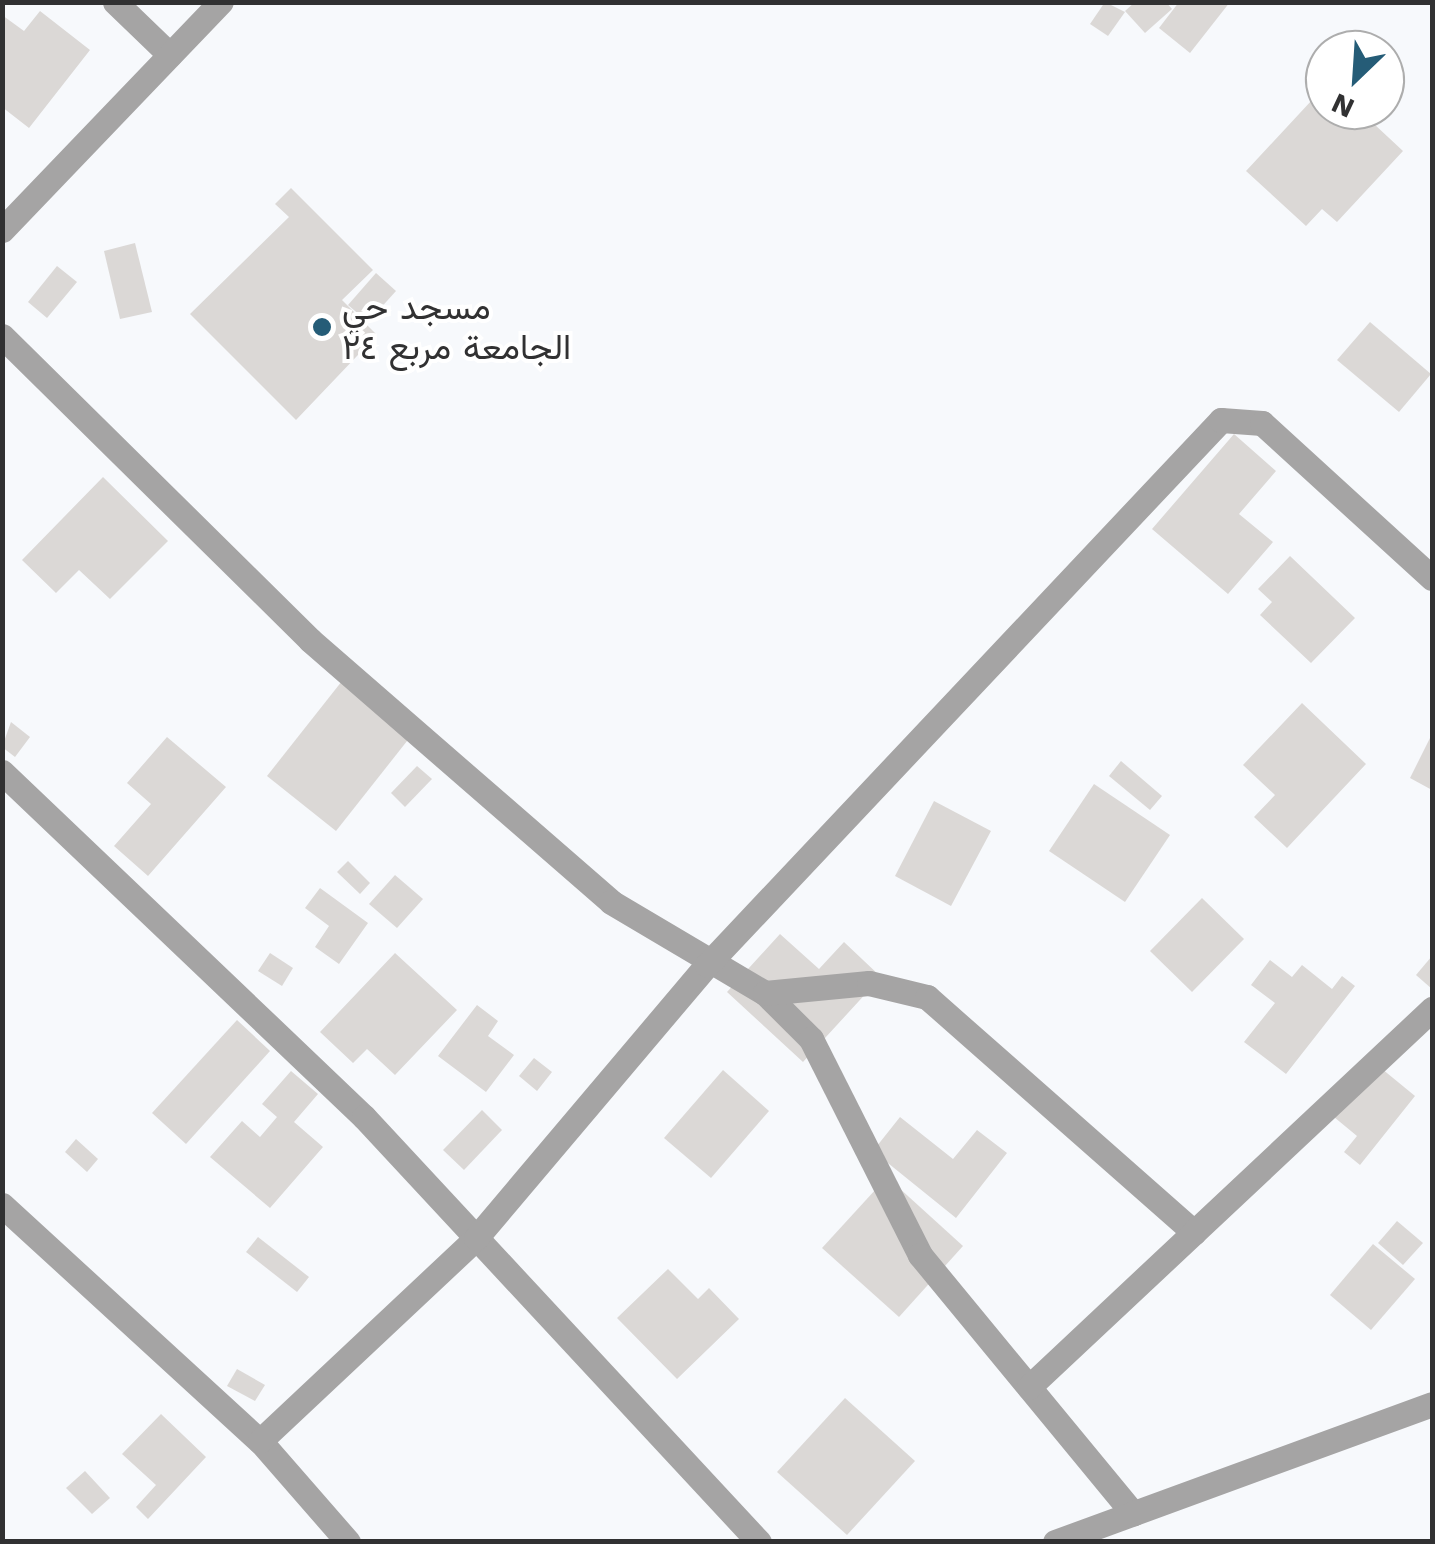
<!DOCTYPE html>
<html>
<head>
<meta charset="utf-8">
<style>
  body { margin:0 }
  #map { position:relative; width:1435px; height:1544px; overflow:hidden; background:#f7f9fc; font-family:"Work Sans",Vazirmatn,sans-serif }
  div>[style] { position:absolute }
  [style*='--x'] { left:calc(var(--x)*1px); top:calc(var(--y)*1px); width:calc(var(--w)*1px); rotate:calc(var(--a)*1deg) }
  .building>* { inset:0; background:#dbd8d6 }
  .street>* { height:25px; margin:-12.5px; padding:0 12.5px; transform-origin:12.5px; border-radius:12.5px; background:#a5a4a4 }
  .dots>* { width:28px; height:28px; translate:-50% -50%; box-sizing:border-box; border:5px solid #fff; border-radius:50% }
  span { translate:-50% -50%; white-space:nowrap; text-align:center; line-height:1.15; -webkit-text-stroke:8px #fff; paint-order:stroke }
  .poi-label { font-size:35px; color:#313132 }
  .left { translate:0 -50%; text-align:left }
  .frame { position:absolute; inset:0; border:5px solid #313132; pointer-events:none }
  .north { position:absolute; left:1305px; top:30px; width:100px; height:100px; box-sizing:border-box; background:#fff; border:2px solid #adadad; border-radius:50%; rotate:205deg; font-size:28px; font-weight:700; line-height:40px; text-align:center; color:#313132 }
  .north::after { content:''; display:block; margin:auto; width:35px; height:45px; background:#255c77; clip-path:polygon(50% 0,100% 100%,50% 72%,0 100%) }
</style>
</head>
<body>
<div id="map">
  <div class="building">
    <div style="clip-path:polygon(1105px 2px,1125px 12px,1108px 36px,1090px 24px)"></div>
    <div style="clip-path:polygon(1135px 2px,1166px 2px,1172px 9px,1145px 33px,1125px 11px)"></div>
    <div style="clip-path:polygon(1179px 2px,1230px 2px,1190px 53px,1159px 28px)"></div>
    <div style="clip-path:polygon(40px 11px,90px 50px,29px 128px,2px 107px,2px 15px,24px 31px)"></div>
    <div style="clip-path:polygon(1325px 86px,1325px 110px,1359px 110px,1403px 151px,1337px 222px,1322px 209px,1306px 226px,1246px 171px)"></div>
    <div style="clip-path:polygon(291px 188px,373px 270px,342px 300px,377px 335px,296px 420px,190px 314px,289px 217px,275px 204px)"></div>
    <div style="clip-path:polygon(135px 243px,152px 312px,120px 319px,104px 251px)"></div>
    <div style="clip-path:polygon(57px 266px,77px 282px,47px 318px,28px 302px)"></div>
    <div style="clip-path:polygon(376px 273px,396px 291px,368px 322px,348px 305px)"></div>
    <div style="clip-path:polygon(1370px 322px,1431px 374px,1399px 412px,1337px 360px)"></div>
    <div style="clip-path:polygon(1234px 434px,1276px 471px,1239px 514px,1273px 542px,1228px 594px,1152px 529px)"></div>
    <div style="clip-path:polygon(103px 477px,168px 541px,110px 599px,79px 570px,56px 593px,22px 560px)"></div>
    <div style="clip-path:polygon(1290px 556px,1355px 618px,1311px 663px,1260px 615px,1272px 602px,1258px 589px)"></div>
    <div style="clip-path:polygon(342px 681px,411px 736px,336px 831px,267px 776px)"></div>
    <div style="clip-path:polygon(1302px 703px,1366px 764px,1287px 848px,1254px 817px,1275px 795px,1243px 765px)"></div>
    <div style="clip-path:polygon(11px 722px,30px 737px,15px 757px,2px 747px)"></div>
    <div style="clip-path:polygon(1432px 734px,1432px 790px,1410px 778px)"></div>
    <div style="clip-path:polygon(167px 737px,226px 787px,148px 876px,114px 846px,151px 804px,127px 783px)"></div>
    <div style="clip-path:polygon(1121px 761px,1162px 796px,1150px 810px,1109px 776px)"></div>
    <div style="clip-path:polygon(417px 766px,432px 779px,405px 807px,391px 793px)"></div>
    <div style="clip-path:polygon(1094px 784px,1170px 835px,1125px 902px,1049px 851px)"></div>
    <div style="clip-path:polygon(934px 801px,991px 831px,951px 906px,895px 876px)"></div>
    <div style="clip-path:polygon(348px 861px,370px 883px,360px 894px,337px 872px)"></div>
    <div style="clip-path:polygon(395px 875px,423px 899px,397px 928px,369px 904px)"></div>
    <div style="clip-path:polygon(320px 888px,368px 923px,339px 964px,315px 947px,329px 926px,305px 908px)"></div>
    <div style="clip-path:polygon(1202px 898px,1244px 939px,1192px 992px,1150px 951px)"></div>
    <div style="clip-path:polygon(780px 934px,819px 969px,844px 942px,881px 977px,803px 1062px,727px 992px)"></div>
    <div style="clip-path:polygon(270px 953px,293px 968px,282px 986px,258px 971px)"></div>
    <div style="clip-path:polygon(395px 953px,457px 1010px,395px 1075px,367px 1049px,353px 1063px,320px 1032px)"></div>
    <div style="clip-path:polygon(1432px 956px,1432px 989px,1416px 975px)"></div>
    <div style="clip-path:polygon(1270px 960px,1292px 977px,1302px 965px,1332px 989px,1342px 976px,1355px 986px,1286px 1074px,1244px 1042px,1275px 1003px,1251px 985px)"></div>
    <div style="clip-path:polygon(477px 1005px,498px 1021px,488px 1036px,514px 1055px,486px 1092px,438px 1056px)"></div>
    <div style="clip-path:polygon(237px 1020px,270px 1051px,186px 1144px,152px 1113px)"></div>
    <div style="clip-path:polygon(534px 1058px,552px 1072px,537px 1091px,519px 1076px)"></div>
    <div style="clip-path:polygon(1376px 1064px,1415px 1096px,1360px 1165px,1344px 1152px,1357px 1136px,1334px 1117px)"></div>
    <div style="clip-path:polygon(723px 1070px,769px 1111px,711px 1178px,664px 1138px)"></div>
    <div style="clip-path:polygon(291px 1071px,318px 1094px,294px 1122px,323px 1147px,270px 1208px,210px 1157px,242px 1121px,260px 1137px,277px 1117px,262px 1104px)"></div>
    <div style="clip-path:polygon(482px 1110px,502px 1130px,464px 1170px,443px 1150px)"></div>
    <div style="clip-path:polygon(900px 1117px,953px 1159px,977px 1130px,1007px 1153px,956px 1218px,873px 1151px)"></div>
    <div style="clip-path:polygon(76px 1139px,98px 1159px,87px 1172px,65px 1152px)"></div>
    <div style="clip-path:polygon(887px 1177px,963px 1246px,899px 1317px,822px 1248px)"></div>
    <div style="clip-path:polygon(1397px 1221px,1423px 1243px,1403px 1265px,1378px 1243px)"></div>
    <div style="clip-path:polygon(258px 1237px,309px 1277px,297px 1292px,246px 1252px)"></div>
    <div style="clip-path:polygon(1373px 1244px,1415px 1279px,1371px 1330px,1330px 1295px)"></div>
    <div style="clip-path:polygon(668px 1269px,698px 1299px,709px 1288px,739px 1319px,677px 1379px,617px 1318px)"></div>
    <div style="clip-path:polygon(237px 1369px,265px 1385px,255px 1401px,227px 1386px)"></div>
    <div style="clip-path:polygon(845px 1398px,915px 1461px,847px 1535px,777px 1472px)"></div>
    <div style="clip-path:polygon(161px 1414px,206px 1457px,148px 1519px,136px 1507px,156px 1485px,122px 1454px)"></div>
    <div style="clip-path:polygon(85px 1471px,110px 1498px,92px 1514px,66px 1488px)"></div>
  </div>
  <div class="street">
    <div style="--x:115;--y:2;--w:76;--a:43.9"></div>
    <div style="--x:2;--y:230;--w:316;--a:-46.2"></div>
    <div style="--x:2;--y:336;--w:433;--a:44.6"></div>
    <div style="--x:310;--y:640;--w:399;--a:41"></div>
    <div style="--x:611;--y:902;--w:179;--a:30.6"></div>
    <div style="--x:765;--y:993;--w:65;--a:45"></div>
    <div style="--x:811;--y:1039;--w:242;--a:63.2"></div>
    <div style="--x:920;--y:1255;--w:335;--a:50.5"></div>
    <div style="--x:2;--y:772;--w:500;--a:43.62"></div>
    <div style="--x:364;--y:1117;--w:580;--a:47.1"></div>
    <div style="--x:765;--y:993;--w:104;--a:-5.5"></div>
    <div style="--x:869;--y:983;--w:60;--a:13.6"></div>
    <div style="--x:927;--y:997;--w:356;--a:41.4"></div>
    <div style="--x:2;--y:1205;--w:350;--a:42.5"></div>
    <div style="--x:260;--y:1441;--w:134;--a:48.9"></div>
    <div style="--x:1029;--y:1387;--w:553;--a:-43.17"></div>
    <div style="--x:260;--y:1441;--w:296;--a:-43.2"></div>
    <div style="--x:476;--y:1238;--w:358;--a:-49.8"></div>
    <div style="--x:707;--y:965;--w:749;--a:-46.68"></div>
    <div style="--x:1221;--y:420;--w:41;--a:4.2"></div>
    <div style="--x:1262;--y:423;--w:230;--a:42.4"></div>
    <div style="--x:1055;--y:1542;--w:401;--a:-20.1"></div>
  </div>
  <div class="dots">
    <div style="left:322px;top:327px;background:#255c77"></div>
  </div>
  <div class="poi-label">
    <span class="left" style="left:342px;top:327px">مسجد حي<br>الجامعة مربع ٢٤</span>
  </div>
  <div class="frame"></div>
  <div class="north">N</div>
</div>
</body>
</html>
